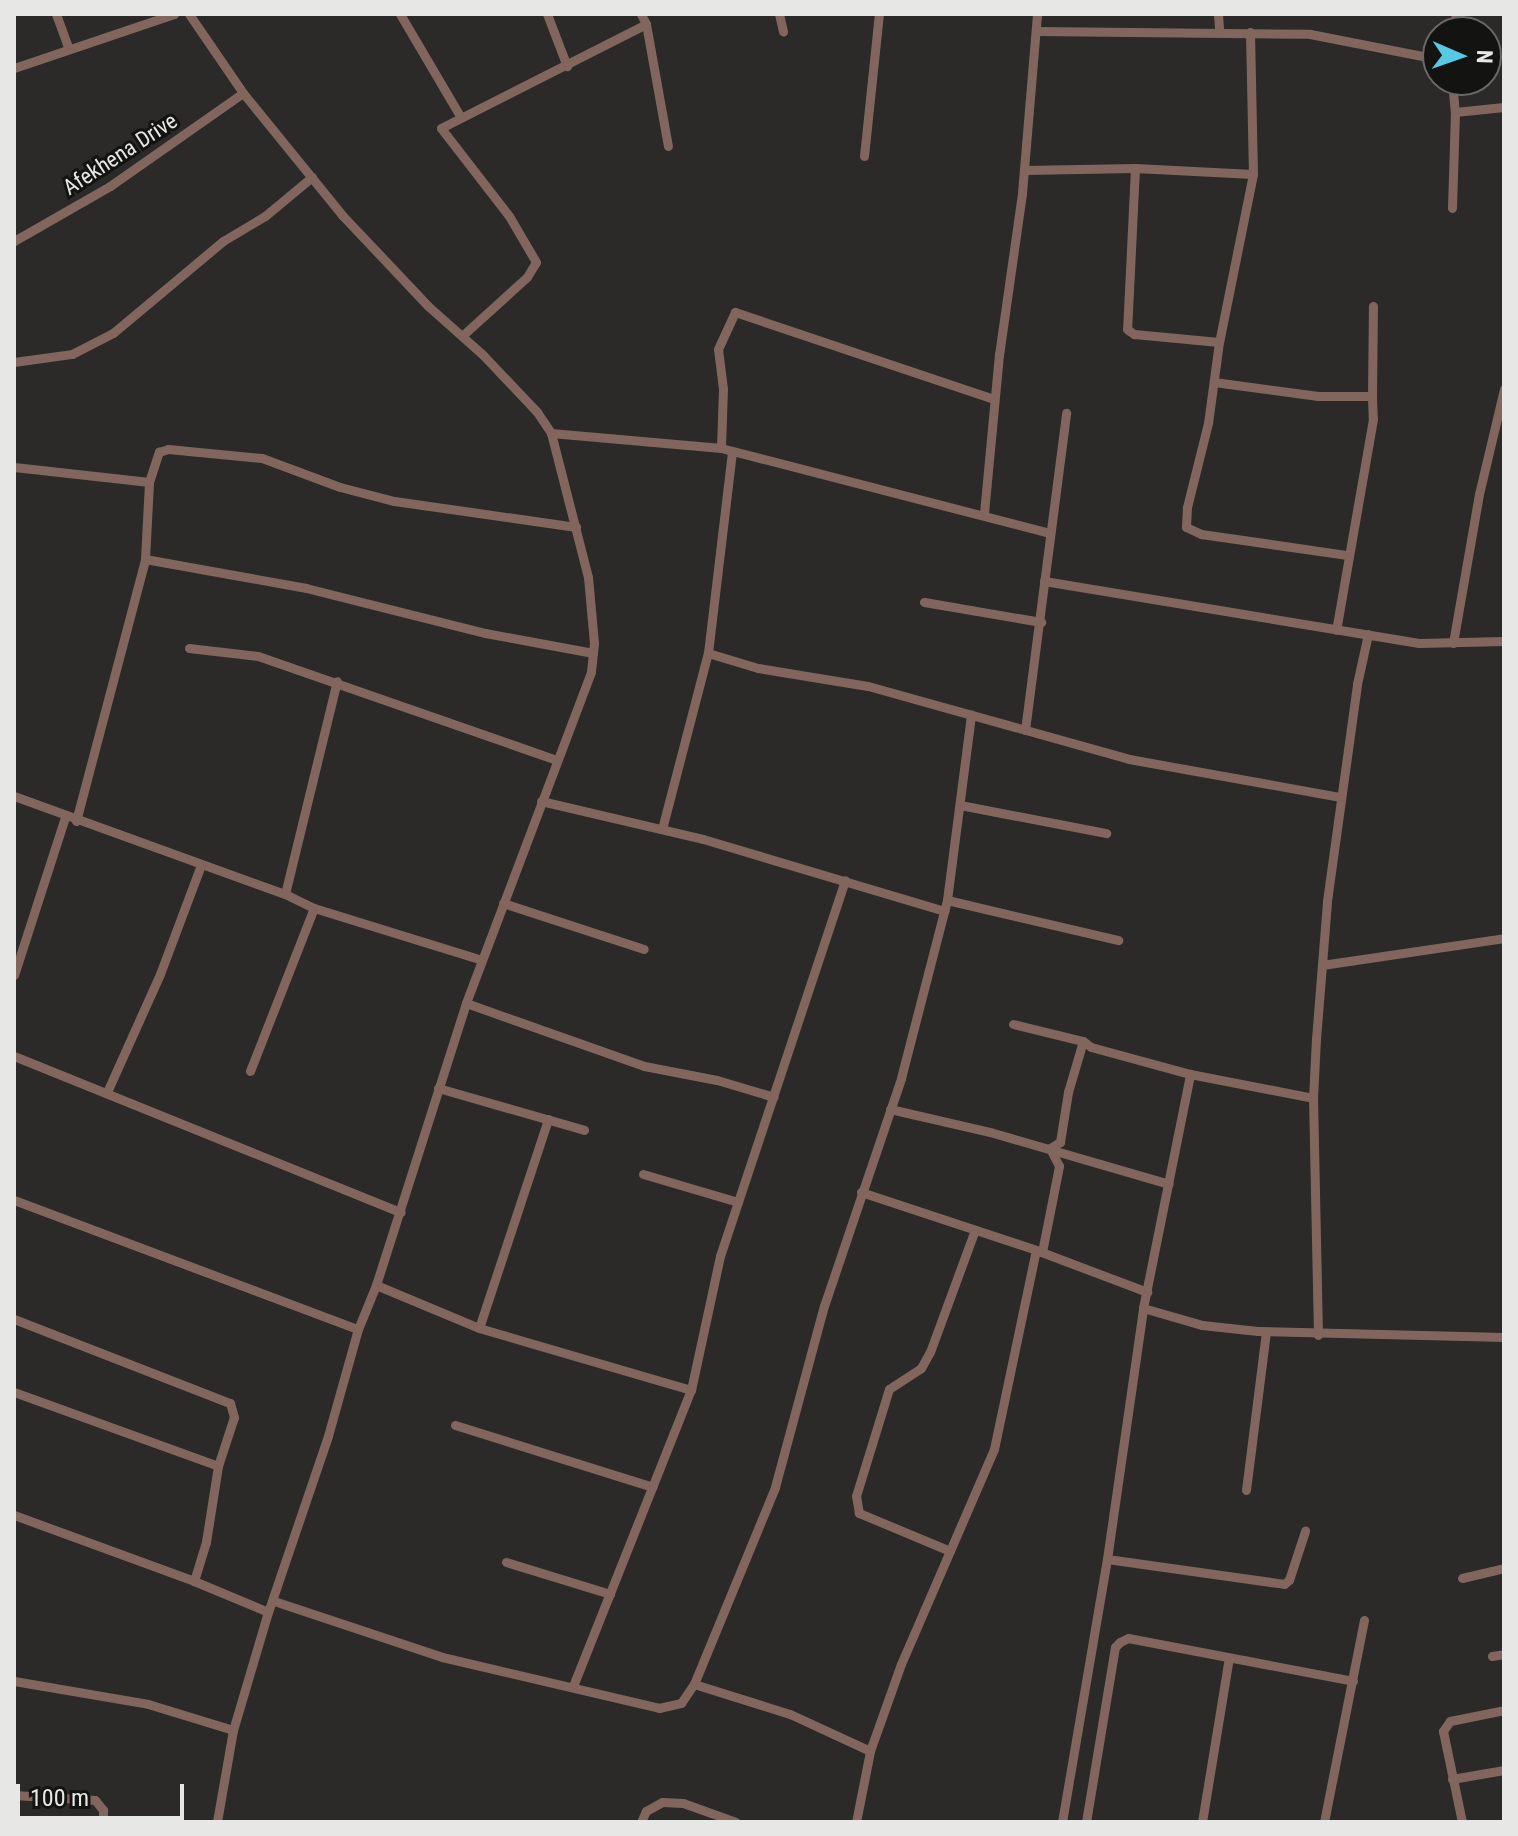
<!DOCTYPE html>
<html>
<head>
<meta charset="utf-8">
<style>
  body { margin:0 }
  #map { position:relative; width:1518px; height:1836px; overflow:hidden; background:#2b2a28; font-family:"Roboto Condensed",sans-serif }
  div>[style] { position:absolute }
  [style*='--x'] { left:calc(var(--x)*1px); top:calc(var(--y)*1px); width:calc(var(--w)*1px); rotate:calc(var(--a)*1deg) }
  .street>* { height:9px; margin:-4.5px; padding:0 4.5px; transform-origin:4.5px; border-radius:4.5px; background:#82665d }
  span { translate:-50% -50%; white-space:nowrap; text-align:center; line-height:1.15; -webkit-text-stroke:6px #131312; paint-order:stroke }
  .street-label { font-size:22px; color:#e7e7e5 }
  .frame { position:absolute; inset:0; border:16px solid #e7e7e5; pointer-events:none }
  .north { position:absolute; left:1422px; top:16px; width:80px; height:80px; box-sizing:border-box; background:#131312; border:2px solid #686866; border-radius:50%; rotate:92deg; font-size:22px; font-weight:700; line-height:32px; text-align:center; color:#e7e7e5 }
  .north::after { content:''; display:block; margin:auto; width:28px; height:36px; background:#58c9e3; clip-path:polygon(50% 0,100% 100%,50% 72%,0 100%) }
  .scale { position:absolute; left:16px; top:1784px; width:168px; height:36px; box-sizing:border-box; border:4px solid #e7e7e5; border-top:0; padding-left:10px; font-size:24px; line-height:28px; white-space:nowrap; color:#e7e7e5; -webkit-text-stroke:6px #131312; paint-order:stroke }
</style>
</head>
<body>
<div id="map">
  <div class="street">
    <div style="--x:56;--y:14;--w:37;--a:70"></div>
    <div style="--x:189;--y:14;--w:96;--a:55.6"></div>
    <div style="--x:243;--y:93;--w:157;--a:50.9"></div>
    <div style="--x:342;--y:215;--w:125;--a:46.6"></div>
    <div style="--x:428;--y:306;--w:74;--a:41.7"></div>
    <div style="--x:483;--y:355;--w:79;--a:46.5"></div>
    <div style="--x:537;--y:412;--w:25;--a:56"></div>
    <div style="--x:551;--y:433;--w:149;--a:75.6"></div>
    <div style="--x:588;--y:577;--w:66;--a:84.8"></div>
    <div style="--x:594;--y:643;--w:29;--a:96"></div>
    <div style="--x:591;--y:672;--w:354;--a:110.7"></div>
    <div style="--x:466;--y:1003;--w:296;--a:107.7"></div>
    <div style="--x:376;--y:1285;--w:48;--a:112.2"></div>
    <div style="--x:358;--y:1329;--w:111;--a:105.7"></div>
    <div style="--x:328;--y:1436;--w:186;--a:108.8"></div>
    <div style="--x:268;--y:1612;--w:123;--a:106.5"></div>
    <div style="--x:233;--y:1730;--w:93;--a:99.9"></div>
    <div style="--x:400;--y:14;--w:118;--a:59.5"></div>
    <div style="--x:547;--y:14;--w:56;--a:69"></div>
    <div style="--x:779;--y:14;--w:18;--a:77"></div>
    <div style="--x:1218;--y:14;--w:16;--a:86"></div>
    <div style="--x:646;--y:24;--w:124;--a:79.8"></div>
    <div style="--x:1036;--y:31;--w:274;--a:0.6"></div>
    <div style="--x:1310;--y:34;--w:130;--a:11.1"></div>
    <div style="--x:1250;--y:32;--w:142;--a:88.8"></div>
    <div style="--x:1253;--y:174;--w:171;--a:101.4"></div>
    <div style="--x:1219;--y:342;--w:82;--a:97.7"></div>
    <div style="--x:1208;--y:423;--w:87;--a:104"></div>
    <div style="--x:1187;--y:507;--w:20;--a:93"></div>
    <div style="--x:1186;--y:527;--w:17;--a:25"></div>
    <div style="--x:1201;--y:534;--w:148;--a:8.2"></div>
    <div style="--x:1453;--y:32;--w:18;--a:-81"></div>
    <div style="--x:14;--y:68;--w:169;--a:-18.6"></div>
    <div style="--x:1452;--y:80;--w:32;--a:85"></div>
    <div style="--x:1455;--y:112;--w:96;--a:91.8"></div>
    <div style="--x:1455;--y:112;--w:49;--a:-5.8"></div>
    <div style="--x:864;--y:156;--w:143;--a:-84"></div>
    <div style="--x:1135;--y:168;--w:161;--a:92.8"></div>
    <div style="--x:1127;--y:329;--w:9;--a:36"></div>
    <div style="--x:1134;--y:334;--w:85;--a:5.4"></div>
    <div style="--x:1024;--y:170;--w:111;--a:-1"></div>
    <div style="--x:1135;--y:168;--w:118;--a:2.9"></div>
    <div style="--x:14;--y:241;--w:111;--a:-29.8"></div>
    <div style="--x:110;--y:186;--w:162;--a:-35"></div>
    <div style="--x:463;--y:335;--w:86;--a:-42.2"></div>
    <div style="--x:527;--y:277;--w:17;--a:-59"></div>
    <div style="--x:536;--y:262;--w:53;--a:-120.4"></div>
    <div style="--x:509;--y:216;--w:111;--a:-127.7"></div>
    <div style="--x:441;--y:128;--w:230;--a:-26.9"></div>
    <div style="--x:646;--y:24;--w:11;--a:-117"></div>
    <div style="--x:14;--y:362;--w:59;--a:-7.9"></div>
    <div style="--x:72;--y:354;--w:46;--a:-27.1"></div>
    <div style="--x:113;--y:333;--w:143;--a:-39.9"></div>
    <div style="--x:223;--y:241;--w:49;--a:-30.8"></div>
    <div style="--x:265;--y:216;--w:61;--a:-39.7"></div>
    <div style="--x:1214;--y:382;--w:105;--a:7.7"></div>
    <div style="--x:1318;--y:396;--w:54;--a:0"></div>
    <div style="--x:1372;--y:396;--w:23;--a:88"></div>
    <div style="--x:1373;--y:419;--w:214;--a:99.9"></div>
    <div style="--x:1372;--y:396;--w:90;--a:-89.4"></div>
    <div style="--x:551;--y:433;--w:171;--a:5"></div>
    <div style="--x:721;--y:448;--w:340;--a:14.5"></div>
    <div style="--x:721;--y:448;--w:59;--a:-88.1"></div>
    <div style="--x:723;--y:389;--w:40;--a:-97.1"></div>
    <div style="--x:718;--y:349;--w:41;--a:-65.3"></div>
    <div style="--x:735;--y:312;--w:273;--a:18.6"></div>
    <div style="--x:14;--y:467;--w:136;--a:6.3"></div>
    <div style="--x:984;--y:513;--w:159;--a:-84.6"></div>
    <div style="--x:999;--y:355;--w:164;--a:-81.9"></div>
    <div style="--x:1022;--y:193;--w:180;--a:-85.2"></div>
    <div style="--x:145;--y:559;--w:164;--a:10.2"></div>
    <div style="--x:306;--y:588;--w:185;--a:14.1"></div>
    <div style="--x:485;--y:633;--w:110;--a:10.5"></div>
    <div style="--x:1044;--y:581;--w:380;--a:9.4"></div>
    <div style="--x:1419;--y:643;--w:85;--a:-1.3"></div>
    <div style="--x:924;--y:602;--w:119;--a:9.7"></div>
    <div style="--x:1453;--y:643;--w:151;--a:-80.1"></div>
    <div style="--x:1479;--y:494;--w:108;--a:-76.6"></div>
    <div style="--x:189;--y:648;--w:69;--a:6.6"></div>
    <div style="--x:258;--y:656;--w:316;--a:19.2"></div>
    <div style="--x:708;--y:653;--w:203;--a:-83.2"></div>
    <div style="--x:1025;--y:730;--w:320;--a:-82.6"></div>
    <div style="--x:14;--y:796;--w:288;--a:19.9"></div>
    <div style="--x:285;--y:894;--w:32;--a:26"></div>
    <div style="--x:314;--y:908;--w:176;--a:17.2"></div>
    <div style="--x:541;--y:801;--w:166;--a:13.2"></div>
    <div style="--x:703;--y:839;--w:252;--a:16.6"></div>
    <div style="--x:960;--y:805;--w:149;--a:10.9"></div>
    <div style="--x:76;--y:821;--w:271;--a:-75.2"></div>
    <div style="--x:145;--y:559;--w:77;--a:-87"></div>
    <div style="--x:149;--y:482;--w:32;--a:-72"></div>
    <div style="--x:159;--y:452;--w:9;--a:-18"></div>
    <div style="--x:168;--y:449;--w:94;--a:5.5"></div>
    <div style="--x:262;--y:458;--w:83;--a:20.4"></div>
    <div style="--x:340;--y:487;--w:56;--a:14.5"></div>
    <div style="--x:394;--y:501;--w:184;--a:8.1"></div>
    <div style="--x:662;--y:829;--w:182;--a:-75.4"></div>
    <div style="--x:708;--y:653;--w:52;--a:16.7"></div>
    <div style="--x:758;--y:668;--w:111;--a:9.3"></div>
    <div style="--x:868;--y:686;--w:271;--a:15.6"></div>
    <div style="--x:1129;--y:759;--w:215;--a:10.2"></div>
    <div style="--x:285;--y:894;--w:219;--a:-76.3"></div>
    <div style="--x:947;--y:900;--w:176;--a:13.2"></div>
    <div style="--x:503;--y:903;--w:148;--a:18.1"></div>
    <div style="--x:1322;--y:965;--w:184;--a:-8.4"></div>
    <div style="--x:14;--y:975;--w:166;--a:-72.1"></div>
    <div style="--x:466;--y:1003;--w:189;--a:19.5"></div>
    <div style="--x:644;--y:1066;--w:74;--a:10.9"></div>
    <div style="--x:717;--y:1080;--w:59;--a:16.6"></div>
    <div style="--x:1013;--y:1024;--w:72;--a:13.7"></div>
    <div style="--x:14;--y:1056;--w:417;--a:22"></div>
    <div style="--x:250;--y:1071;--w:175;--a:-68.6"></div>
    <div style="--x:438;--y:1088;--w:152;--a:16"></div>
    <div style="--x:107;--y:1092;--w:129;--a:-65.8"></div>
    <div style="--x:160;--y:974;--w:116;--a:-69.4"></div>
    <div style="--x:890;--y:1109;--w:103;--a:13"></div>
    <div style="--x:990;--y:1132;--w:186;--a:16.2"></div>
    <div style="--x:643;--y:1174;--w:99;--a:16.4"></div>
    <div style="--x:861;--y:1192;--w:184;--a:18.3"></div>
    <div style="--x:1036;--y:1250;--w:119;--a:20.7"></div>
    <div style="--x:14;--y:1200;--w:367;--a:20.6"></div>
    <div style="--x:1042;--y:1252;--w:88;--a:-78.8"></div>
    <div style="--x:1059;--y:1166;--w:20;--a:-117"></div>
    <div style="--x:1050;--y:1148;--w:12;--a:-31"></div>
    <div style="--x:1060;--y:1142;--w:51;--a:-80.9"></div>
    <div style="--x:1068;--y:1092;--w:53;--a:-73.6"></div>
    <div style="--x:1083;--y:1041;--w:10;--a:37"></div>
    <div style="--x:1091;--y:1047;--w:103;--a:15.3"></div>
    <div style="--x:1190;--y:1074;--w:125;--a:11"></div>
    <div style="--x:376;--y:1285;--w:112;--a:22.7"></div>
    <div style="--x:479;--y:1328;--w:221;--a:16.3"></div>
    <div style="--x:1143;--y:1308;--w:61;--a:16.1"></div>
    <div style="--x:1202;--y:1325;--w:56;--a:6.1"></div>
    <div style="--x:1258;--y:1331;--w:246;--a:1.4"></div>
    <div style="--x:14;--y:1319;--w:232;--a:21.3"></div>
    <div style="--x:230;--y:1403;--w:15;--a:74"></div>
    <div style="--x:234;--y:1417;--w:52;--a:108.1"></div>
    <div style="--x:218;--y:1466;--w:77;--a:99"></div>
    <div style="--x:206;--y:1542;--w:41;--a:107.1"></div>
    <div style="--x:479;--y:1328;--w:220;--a:-71.7"></div>
    <div style="--x:1318;--y:1335;--w:237;--a:-91.2"></div>
    <div style="--x:1313;--y:1098;--w:59;--a:-87.1"></div>
    <div style="--x:1316;--y:1039;--w:138;--a:-85.4"></div>
    <div style="--x:1327;--y:901;--w:219;--a:-82.1"></div>
    <div style="--x:1357;--y:684;--w:51;--a:-77.6"></div>
    <div style="--x:14;--y:1392;--w:217;--a:19.9"></div>
    <div style="--x:455;--y:1425;--w:207;--a:17.4"></div>
    <div style="--x:1246;--y:1490;--w:159;--a:-82.8"></div>
    <div style="--x:14;--y:1515;--w:192;--a:20.1"></div>
    <div style="--x:194;--y:1581;--w:80;--a:22.7"></div>
    <div style="--x:950;--y:1551;--w:99;--a:-157.3"></div>
    <div style="--x:859;--y:1513;--w:17;--a:-100"></div>
    <div style="--x:856;--y:1496;--w:112;--a:-72.9"></div>
    <div style="--x:889;--y:1389;--w:38;--a:-33"></div>
    <div style="--x:921;--y:1368;--w:18;--a:-61"></div>
    <div style="--x:930;--y:1352;--w:130;--a:-69.8"></div>
    <div style="--x:1107;--y:1559;--w:179;--a:8"></div>
    <div style="--x:1284;--y:1584;--w:6;--a:-39"></div>
    <div style="--x:1289;--y:1580;--w:52;--a:-71.9"></div>
    <div style="--x:506;--y:1562;--w:109;--a:17.1"></div>
    <div style="--x:1462;--y:1578;--w:43;--a:-13.4"></div>
    <div style="--x:274;--y:1601;--w:177;--a:18.4"></div>
    <div style="--x:442;--y:1657;--w:223;--a:13.2"></div>
    <div style="--x:659;--y:1708;--w:23;--a:-13"></div>
    <div style="--x:681;--y:1703;--w:23;--a:-56"></div>
    <div style="--x:694;--y:1684;--w:101;--a:17.4"></div>
    <div style="--x:790;--y:1714;--w:88;--a:24.8"></div>
    <div style="--x:1492;--y:1656;--w:12;--a:-9"></div>
    <div style="--x:14;--y:1681;--w:136;--a:9.7"></div>
    <div style="--x:148;--y:1704;--w:89;--a:17"></div>
    <div style="--x:694;--y:1684;--w:213;--a:-67.6"></div>
    <div style="--x:775;--y:1487;--w:188;--a:-74.9"></div>
    <div style="--x:824;--y:1306;--w:241;--a:-71.3"></div>
    <div style="--x:901;--y:1078;--w:184;--a:-75.5"></div>
    <div style="--x:947;--y:900;--w:187;--a:-82.6"></div>
    <div style="--x:573;--y:1686;--w:319;--a:-68.3"></div>
    <div style="--x:691;--y:1390;--w:137;--a:-77.8"></div>
    <div style="--x:720;--y:1256;--w:396;--a:-71.6"></div>
    <div style="--x:1452;--y:1779;--w:53;--a:-9.8"></div>
    <div style="--x:14;--y:1795;--w:81;--a:3.5"></div>
    <div style="--x:95;--y:1800;--w:13;--a:51"></div>
    <div style="--x:103;--y:1810;--w:12;--a:90"></div>
    <div style="--x:641;--y:1822;--w:12;--a:-66"></div>
    <div style="--x:646;--y:1811;--w:18;--a:-29"></div>
    <div style="--x:662;--y:1802;--w:21;--a:3"></div>
    <div style="--x:683;--y:1803;--w:56;--a:19.7"></div>
    <div style="--x:856;--y:1822;--w:72;--a:-78.8"></div>
    <div style="--x:870;--y:1751;--w:92;--a:-70.4"></div>
    <div style="--x:901;--y:1664;--w:234;--a:-66.6"></div>
    <div style="--x:994;--y:1449;--w:203;--a:-78.1"></div>
    <div style="--x:1062;--y:1822;--w:267;--a:-80.3"></div>
    <div style="--x:1107;--y:1559;--w:254;--a:-81.8"></div>
    <div style="--x:1143;--y:1308;--w:239;--a:-78.6"></div>
    <div style="--x:1086;--y:1822;--w:177;--a:-80.6"></div>
    <div style="--x:1115;--y:1647;--w:7;--a:-45"></div>
    <div style="--x:1120;--y:1642;--w:9;--a:-27"></div>
    <div style="--x:1128;--y:1638;--w:229;--a:10.8"></div>
    <div style="--x:1202;--y:1822;--w:166;--a:-80.7"></div>
    <div style="--x:1324;--y:1822;--w:206;--a:-78.8"></div>
    <div style="--x:1462;--y:1822;--w:93;--a:-101.8"></div>
    <div style="--x:1443;--y:1731;--w:12;--a:-55"></div>
    <div style="--x:1450;--y:1721;--w:55;--a:-11.5"></div>
  </div>
  <div class="street-label">
    <span style="left:120px;top:154px;rotate:-33deg">Afekhena Drive</span>
  </div>
  <div class="frame"></div>
  <div class="north">N</div>
  <div class="scale">100 m</div>
</div>
</body>
</html>
